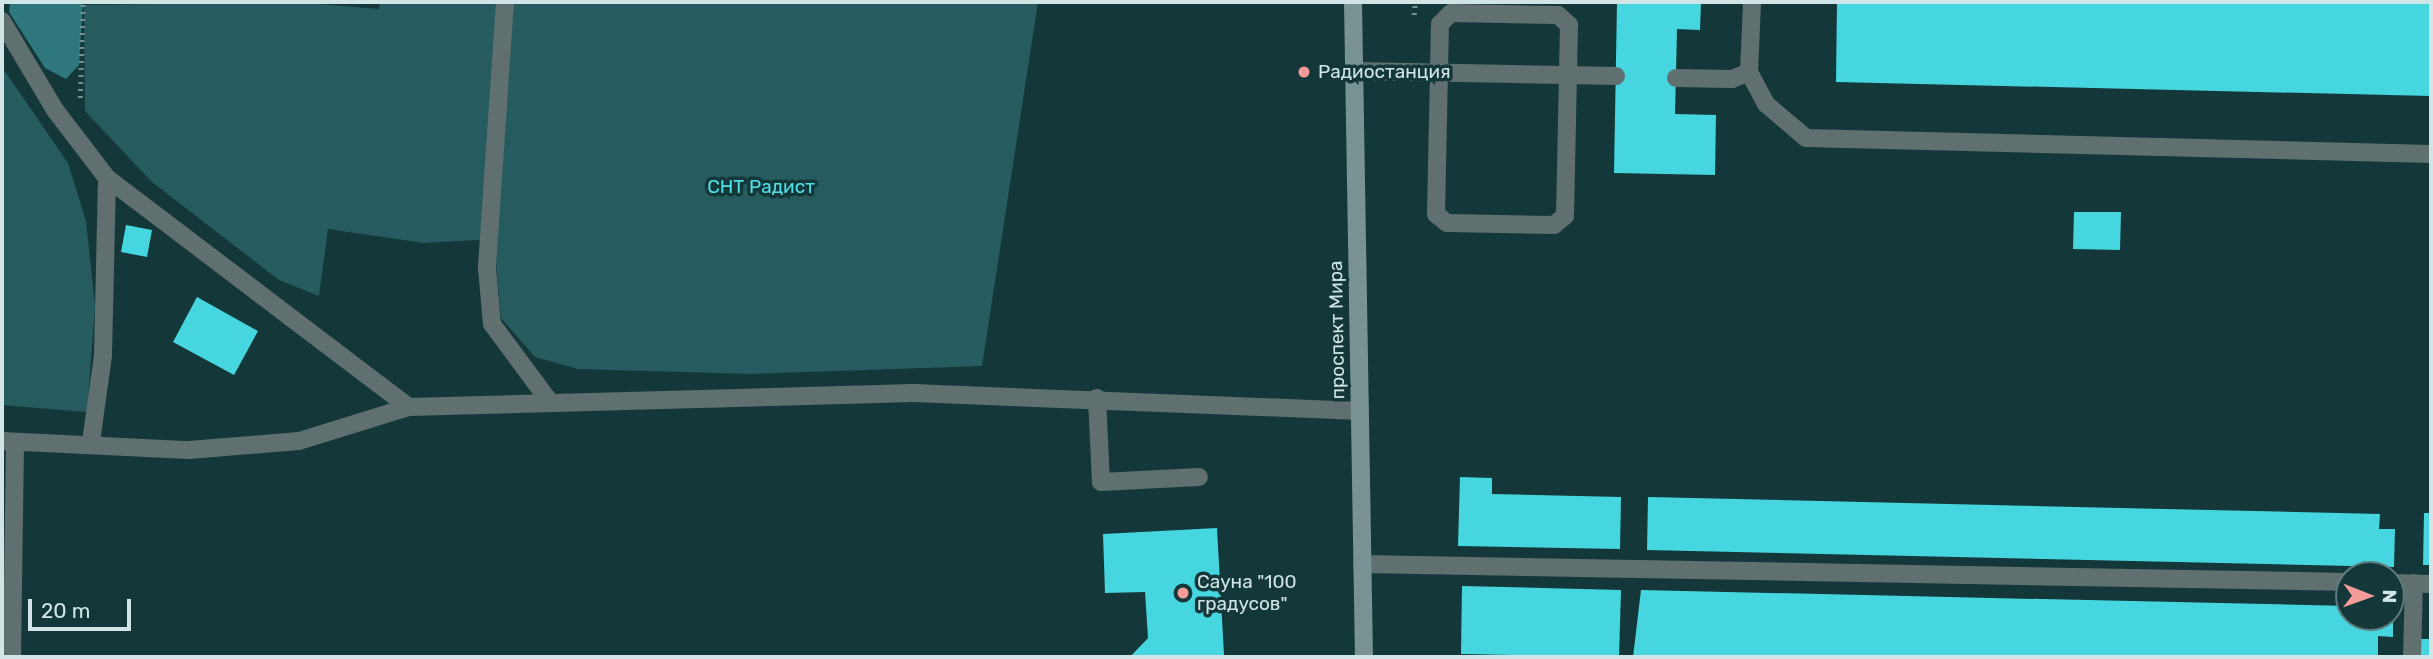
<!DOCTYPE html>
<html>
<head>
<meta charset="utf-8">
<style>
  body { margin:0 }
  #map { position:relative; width:2433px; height:659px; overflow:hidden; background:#14383a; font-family:Rubik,sans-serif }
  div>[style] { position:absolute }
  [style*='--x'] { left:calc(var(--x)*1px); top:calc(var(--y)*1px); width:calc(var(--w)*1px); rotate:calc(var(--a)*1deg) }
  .green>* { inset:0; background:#265c5f }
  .forest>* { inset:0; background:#2e777c }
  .building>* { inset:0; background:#46d6df }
  .path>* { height:4.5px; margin-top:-2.25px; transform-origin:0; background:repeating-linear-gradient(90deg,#759092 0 2px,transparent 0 7px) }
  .lane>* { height:18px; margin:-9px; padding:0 9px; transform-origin:9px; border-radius:9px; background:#606f70 }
  .street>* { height:18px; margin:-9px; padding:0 9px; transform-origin:9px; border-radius:9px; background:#606f70 }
  .secondary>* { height:18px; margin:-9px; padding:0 9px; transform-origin:9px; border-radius:9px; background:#799293 }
  .dots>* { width:19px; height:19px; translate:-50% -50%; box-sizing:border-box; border:4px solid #14383a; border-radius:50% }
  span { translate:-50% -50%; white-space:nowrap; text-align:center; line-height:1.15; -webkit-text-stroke:7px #14383a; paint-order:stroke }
  .poi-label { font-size:19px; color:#d2e5e6 }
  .left { translate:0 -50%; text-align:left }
  .park-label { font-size:19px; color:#53e0e9 }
  .street-label { font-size:19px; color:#d2e5e6 }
  .frame { position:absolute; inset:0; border:4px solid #d2e5e6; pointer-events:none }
  .north { position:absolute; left:2335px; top:561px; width:70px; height:70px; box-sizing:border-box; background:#14383a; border:2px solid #607d7f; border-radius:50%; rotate:91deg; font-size:19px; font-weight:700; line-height:28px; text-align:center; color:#d2e5e6 }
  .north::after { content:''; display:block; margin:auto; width:24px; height:32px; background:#f59b99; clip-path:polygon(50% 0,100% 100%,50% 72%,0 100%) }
  .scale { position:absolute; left:28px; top:599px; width:103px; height:32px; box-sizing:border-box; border:4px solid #d2e5e6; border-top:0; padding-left:9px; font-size:21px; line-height:24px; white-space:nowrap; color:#d2e5e6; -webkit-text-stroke:5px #14383a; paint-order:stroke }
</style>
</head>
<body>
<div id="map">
  <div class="green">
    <div style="clip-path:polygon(295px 2px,379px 9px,380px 2px,1038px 2px,982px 366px,751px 374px,578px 369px,535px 357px,501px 318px,494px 239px,424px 243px,328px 229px,319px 296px,279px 280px,152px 182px,85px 111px,84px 5px)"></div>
    <div style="clip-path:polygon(2px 67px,68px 163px,86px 221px,95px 306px,87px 412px,2px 405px)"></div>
  </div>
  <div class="forest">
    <div style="clip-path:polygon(10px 2px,83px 2px,79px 65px,66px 79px,45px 68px,9px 12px)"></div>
  </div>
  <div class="building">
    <div style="clip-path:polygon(1617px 2px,1701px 2px,1700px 30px,1677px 29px,1675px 114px,1716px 115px,1715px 175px,1614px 173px)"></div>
    <div style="clip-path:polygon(1837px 2px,2431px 2px,2431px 96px,1836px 82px)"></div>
    <div style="clip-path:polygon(2074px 212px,2121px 212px,2120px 250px,2073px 249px)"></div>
    <div style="clip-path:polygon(126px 225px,152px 230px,147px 257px,121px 252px)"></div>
    <div style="clip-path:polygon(197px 297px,258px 331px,234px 375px,173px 342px)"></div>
    <div style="clip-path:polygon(1460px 477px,1492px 478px,1492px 494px,1621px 497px,1620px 549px,1458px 546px)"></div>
    <div style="clip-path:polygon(1648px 497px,2380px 514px,2379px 529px,2395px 529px,2394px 567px,1647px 550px)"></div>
    <div style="clip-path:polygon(2424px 513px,2431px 513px,2431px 565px,2423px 565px)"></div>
    <div style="clip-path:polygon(1217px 528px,1224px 655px,1130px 657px,1148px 638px,1145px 592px,1105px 593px,1103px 534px)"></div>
    <div style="clip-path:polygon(1462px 586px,1621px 590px,1619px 657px,1461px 654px)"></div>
    <div style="clip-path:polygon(1641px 590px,2349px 606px,2349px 617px,2393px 617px,2393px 637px,2378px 636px,2378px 657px,1633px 657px)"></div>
    <div style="clip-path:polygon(2420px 639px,2431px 639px,2431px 657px,2419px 657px)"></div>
  </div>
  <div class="path">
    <div style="--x:1414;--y:15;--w:13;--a:-86"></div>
    <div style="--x:80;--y:98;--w:96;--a:-88.2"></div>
  </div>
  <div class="lane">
    <div style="--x:505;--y:2;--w:267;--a:93.9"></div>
    <div style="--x:487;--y:268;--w:56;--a:84.9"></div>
    <div style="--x:492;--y:324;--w:97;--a:53.4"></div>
    <div style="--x:1451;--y:13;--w:107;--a:1.1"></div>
    <div style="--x:1558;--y:15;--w:15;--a:42"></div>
    <div style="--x:1569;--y:25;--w:191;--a:91.2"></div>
    <div style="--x:1565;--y:216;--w:14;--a:141"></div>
    <div style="--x:1554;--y:225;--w:107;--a:-178.9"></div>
    <div style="--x:1447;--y:223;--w:14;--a:-141"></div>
    <div style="--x:1436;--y:214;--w:190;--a:-88.8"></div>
    <div style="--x:1440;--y:24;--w:16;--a:-45"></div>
    <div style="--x:1353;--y:71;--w:263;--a:1.1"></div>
    <div style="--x:1749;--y:72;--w:36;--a:62"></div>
    <div style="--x:1766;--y:104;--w:52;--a:40.4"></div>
    <div style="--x:1806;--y:138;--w:625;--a:1.47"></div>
    <div style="--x:1676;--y:78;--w:56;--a:1"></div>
    <div style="--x:1732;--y:79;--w:18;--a:-22"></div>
    <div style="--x:1749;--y:72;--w:70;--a:-87.5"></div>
    <div style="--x:1097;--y:398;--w:84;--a:87.3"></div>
    <div style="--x:1101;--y:482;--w:98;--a:-2.9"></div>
    <div style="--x:91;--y:442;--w:88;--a:-82.1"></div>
    <div style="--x:103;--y:355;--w:177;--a:-88.7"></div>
    <div style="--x:1362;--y:564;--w:987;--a:1.04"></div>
    <div style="--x:2391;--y:583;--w:40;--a:1.4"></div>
    <div style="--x:2412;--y:657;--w:74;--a:-88.5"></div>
  </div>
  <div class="street">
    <div style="--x:2;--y:21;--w:104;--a:59.2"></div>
    <div style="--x:55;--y:110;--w:86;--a:52.6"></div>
    <div style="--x:107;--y:178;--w:379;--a:37.2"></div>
    <div style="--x:2;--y:441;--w:187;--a:2.8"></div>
    <div style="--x:189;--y:450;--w:110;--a:-4.7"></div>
    <div style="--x:299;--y:441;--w:115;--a:-17.2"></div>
    <div style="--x:409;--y:407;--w:504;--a:-1.59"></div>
    <div style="--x:913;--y:393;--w:447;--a:2.3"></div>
    <div style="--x:12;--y:657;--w:215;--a:-89.2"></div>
  </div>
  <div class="secondary">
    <div style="--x:1353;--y:2;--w:655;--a:89.04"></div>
  </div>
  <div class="dots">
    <div style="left:1304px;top:72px;background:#f59b99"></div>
    <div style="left:1183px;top:593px;background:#f59b99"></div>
  </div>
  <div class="poi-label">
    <span class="left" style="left:1318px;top:72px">Радиостанция</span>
    <span class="left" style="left:1197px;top:593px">Сауна "100<br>градусов"</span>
  </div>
  <div class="park-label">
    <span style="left:761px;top:187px">СНТ Радист</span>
  </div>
  <div class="street-label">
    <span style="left:1337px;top:330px;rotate:-91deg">проспект Мира</span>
  </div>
  <div class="frame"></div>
  <div class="north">N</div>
  <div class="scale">20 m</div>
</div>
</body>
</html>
